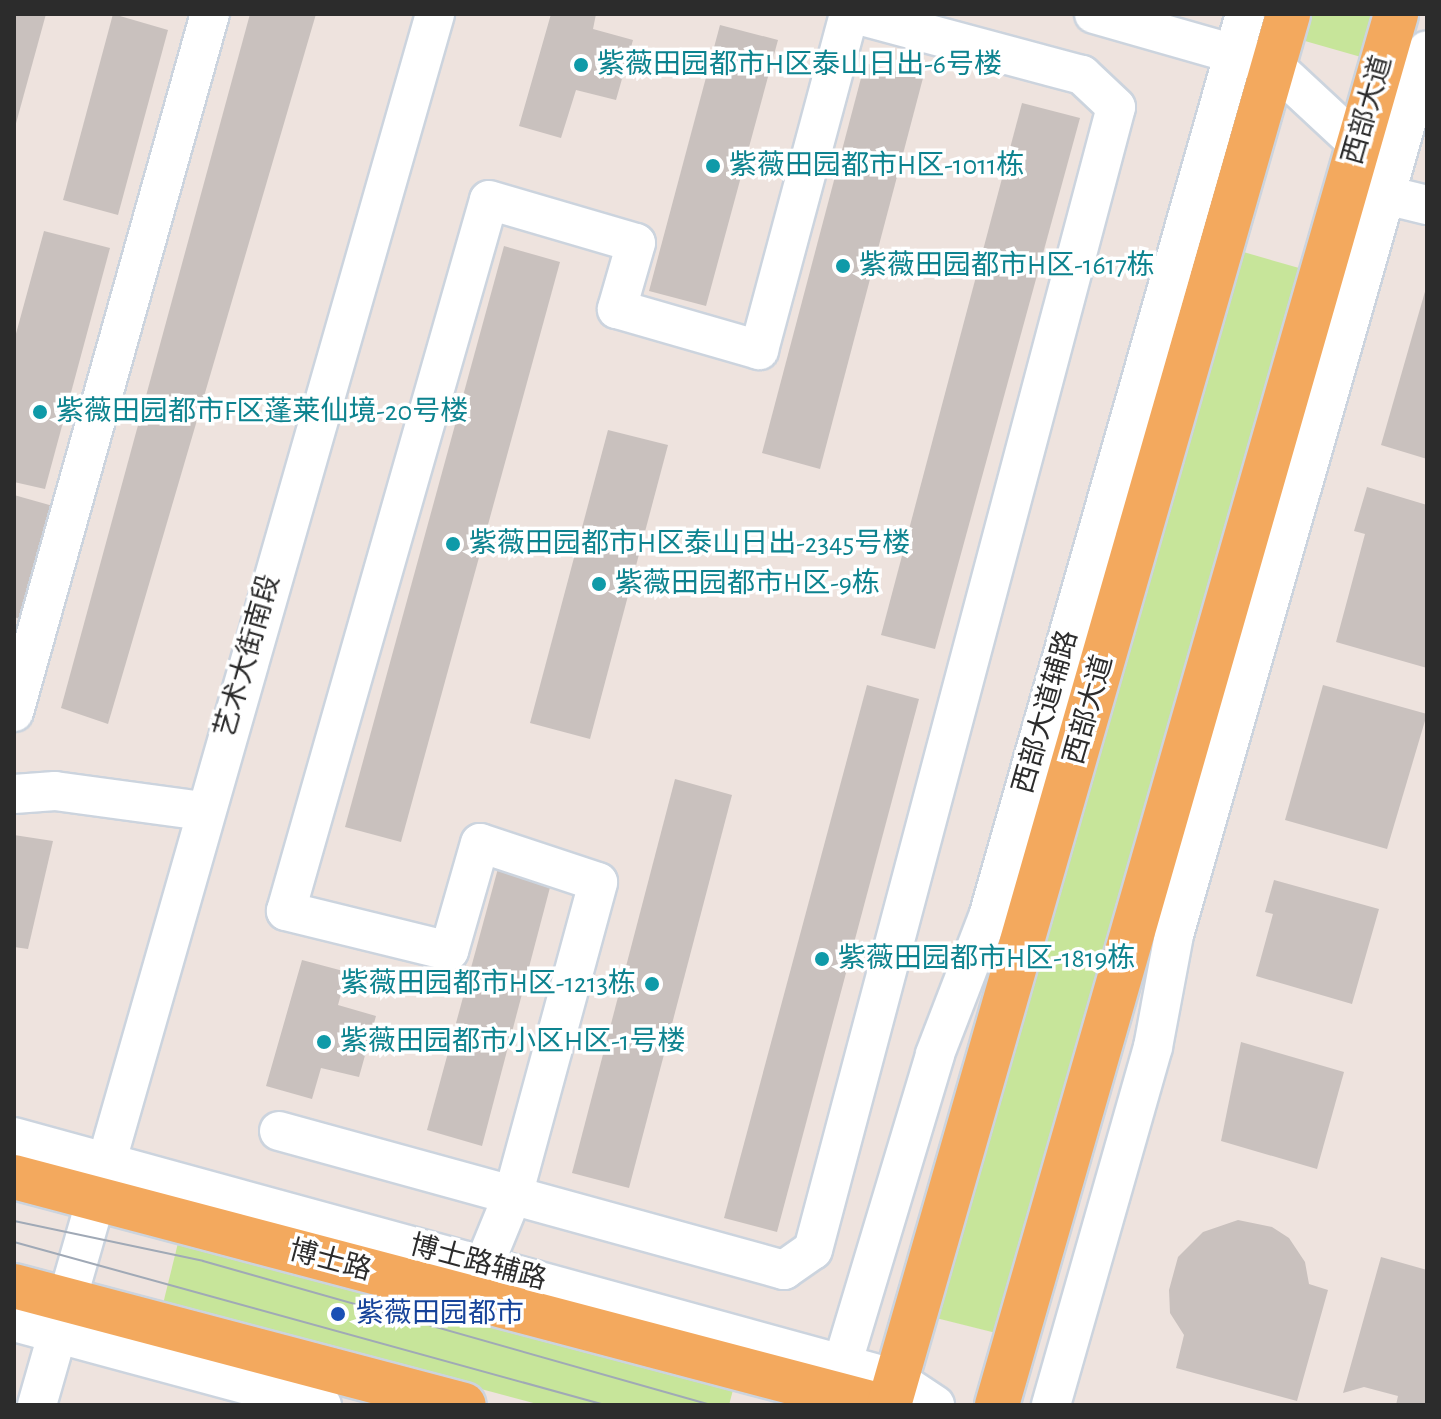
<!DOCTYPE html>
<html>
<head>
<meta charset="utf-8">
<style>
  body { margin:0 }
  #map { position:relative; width:1441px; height:1419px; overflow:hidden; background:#eee3de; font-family:"Alegreya Sans","Noto Sans SC",sans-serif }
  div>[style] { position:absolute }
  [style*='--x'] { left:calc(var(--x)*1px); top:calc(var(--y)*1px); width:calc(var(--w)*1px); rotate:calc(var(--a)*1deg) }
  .green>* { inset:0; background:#c7e59a }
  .building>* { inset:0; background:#c9c1be }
  .roads { filter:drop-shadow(2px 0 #ccd4de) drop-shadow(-2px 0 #ccd4de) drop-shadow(0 2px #ccd4de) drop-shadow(0 -2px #ccd4de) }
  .minor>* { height:38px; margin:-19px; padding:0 19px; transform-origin:19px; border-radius:19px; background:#fff }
  .major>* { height:44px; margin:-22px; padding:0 22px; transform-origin:22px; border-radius:22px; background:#f3a95e }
  .tram>* { height:2px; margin:-1px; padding:0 1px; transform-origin:1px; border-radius:1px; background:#a0a9b6 }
  .dots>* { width:22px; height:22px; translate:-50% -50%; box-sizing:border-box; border:4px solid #fff; border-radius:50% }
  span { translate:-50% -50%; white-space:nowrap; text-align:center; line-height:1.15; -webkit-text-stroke:7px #fff; paint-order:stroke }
  .culture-label { font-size:28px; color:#0d838f }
  .left { translate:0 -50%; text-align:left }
  .right { translate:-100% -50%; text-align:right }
  .street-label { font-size:28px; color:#2c2c2c }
  .transit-label { font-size:28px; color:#164399 }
  .frame { position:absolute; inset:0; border:16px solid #2c2c2c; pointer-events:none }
</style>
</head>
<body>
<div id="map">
  <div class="green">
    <div style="clip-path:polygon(1312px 14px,1373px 14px,1361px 57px,1305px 41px)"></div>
    <div style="clip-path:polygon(1240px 251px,1299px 268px,996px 1333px,936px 1318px)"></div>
    <div style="clip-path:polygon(178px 1243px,733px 1390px,729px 1405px,541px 1405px,163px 1304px)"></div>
  </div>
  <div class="building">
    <div style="clip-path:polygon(14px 14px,46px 14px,15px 127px,14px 127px)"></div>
    <div style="clip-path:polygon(113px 14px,168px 30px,118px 215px,63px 200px)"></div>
    <div style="clip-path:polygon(250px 14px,316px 14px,108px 724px,61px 708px)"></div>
    <div style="clip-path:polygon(551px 14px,596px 14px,593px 29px,633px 40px,616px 100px,576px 90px,561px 138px,519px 126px)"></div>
    <div style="clip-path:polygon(720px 25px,778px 40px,706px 306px,649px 291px)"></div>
    <div style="clip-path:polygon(865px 63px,923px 78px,820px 469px,762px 453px)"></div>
    <div style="clip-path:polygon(1022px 103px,1080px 118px,935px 649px,881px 635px)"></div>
    <div style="clip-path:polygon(44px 231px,110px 248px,45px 489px,14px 482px,14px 341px)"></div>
    <div style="clip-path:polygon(504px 246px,560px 262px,401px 842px,345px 827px)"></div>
    <div style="clip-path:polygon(1426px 288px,1427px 289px,1427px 459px,1381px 445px)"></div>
    <div style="clip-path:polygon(608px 430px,668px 445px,590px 739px,530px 723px)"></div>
    <div style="clip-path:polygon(1367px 487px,1427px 505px,1427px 668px,1336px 642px,1365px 534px,1354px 531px)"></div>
    <div style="clip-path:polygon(14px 495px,53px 506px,23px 620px,14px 617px)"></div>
    <div style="clip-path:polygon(867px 685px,919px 699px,777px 1232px,724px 1218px)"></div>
    <div style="clip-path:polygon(1323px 685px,1427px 714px,1387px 849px,1285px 820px)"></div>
    <div style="clip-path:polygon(675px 779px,732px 795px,629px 1188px,572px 1173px)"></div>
    <div style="clip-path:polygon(14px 835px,53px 841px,28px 949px,14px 947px)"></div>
    <div style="clip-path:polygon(500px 861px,553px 876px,482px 1146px,427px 1130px)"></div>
    <div style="clip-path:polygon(1274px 880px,1379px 909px,1352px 1004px,1256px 976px,1273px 914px,1265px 912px)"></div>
    <div style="clip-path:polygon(302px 960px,347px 972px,338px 1005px,376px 1016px,359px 1077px,321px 1068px,312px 1099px,266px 1086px)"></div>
    <div style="clip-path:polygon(1241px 1042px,1344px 1072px,1317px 1169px,1221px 1141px)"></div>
    <div style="clip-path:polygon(1238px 1220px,1272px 1227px,1289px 1238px,1305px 1262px,1309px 1284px,1328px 1290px,1297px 1401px,1176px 1368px,1184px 1335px,1170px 1313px,1169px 1290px,1178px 1257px,1203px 1232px)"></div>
    <div style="clip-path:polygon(1381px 1257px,1427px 1270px,1427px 1405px,1396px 1405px,1398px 1396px,1364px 1387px,1343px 1393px)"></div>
  </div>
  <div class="roads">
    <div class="minor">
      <div style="--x:1094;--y:14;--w:186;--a:15.9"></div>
      <div style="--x:1273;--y:65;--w:116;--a:42.9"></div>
      <div style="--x:1358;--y:144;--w:58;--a:61.2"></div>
      <div style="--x:1386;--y:195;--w:42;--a:13.7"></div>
      <div style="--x:14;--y:712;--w:725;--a:-74.32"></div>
      <div style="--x:14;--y:794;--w:41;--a:-4.2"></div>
      <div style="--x:55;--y:791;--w:149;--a:7.7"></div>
      <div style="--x:279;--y:1131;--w:524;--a:15.39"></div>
      <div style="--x:784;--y:1270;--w:35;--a:-35"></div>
      <div style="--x:813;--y:1250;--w:1182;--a:-75.15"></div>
      <div style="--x:1116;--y:107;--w:47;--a:-136.7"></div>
      <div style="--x:1082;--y:75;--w:236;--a:-165"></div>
      <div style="--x:14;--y:1137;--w:915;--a:15.34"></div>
      <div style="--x:896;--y:1379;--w:47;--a:33.7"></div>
      <div style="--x:484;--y:1265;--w:79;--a:-67.7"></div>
      <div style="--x:514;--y:1192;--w:321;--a:-74.8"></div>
      <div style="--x:598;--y:882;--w:124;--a:-161.7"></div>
      <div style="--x:480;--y:843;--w:112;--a:106"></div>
      <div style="--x:449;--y:951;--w:168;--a:-166.2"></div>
      <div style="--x:286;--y:911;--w:739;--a:-74.07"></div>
      <div style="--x:489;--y:200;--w:153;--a:16.3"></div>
      <div style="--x:636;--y:243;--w:69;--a:106.1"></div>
      <div style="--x:617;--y:309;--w:148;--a:16.1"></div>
      <div style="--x:759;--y:350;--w:348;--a:-75"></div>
      <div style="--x:14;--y:1322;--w:319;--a:15.1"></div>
      <div style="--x:37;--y:1405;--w:1447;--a:-74.03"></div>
      <div style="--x:830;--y:1405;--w:366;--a:-73.3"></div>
      <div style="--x:935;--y:1054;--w:147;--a:-68.9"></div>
      <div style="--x:988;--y:917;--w:939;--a:-74.11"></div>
      <div style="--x:1051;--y:1405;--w:372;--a:-74.1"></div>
      <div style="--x:1153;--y:1047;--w:114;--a:-79.4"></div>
      <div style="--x:1174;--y:935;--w:920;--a:-74.05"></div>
    </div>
    <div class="major">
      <div style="--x:14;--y:1177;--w:894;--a:14.78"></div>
      <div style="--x:14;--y:1286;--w:465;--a:14.8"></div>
      <div style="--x:889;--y:1405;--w:1447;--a:-73.99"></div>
      <div style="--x:997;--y:1405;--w:1447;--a:-73.99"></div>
    </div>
  </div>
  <div class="tram">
    <div style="--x:14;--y:1221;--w:193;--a:11.9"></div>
    <div style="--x:203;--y:1261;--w:528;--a:15.83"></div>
    <div style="--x:14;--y:1242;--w:613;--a:15.42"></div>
  </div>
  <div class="dots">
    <div style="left:581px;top:65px;background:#0f9aa8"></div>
    <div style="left:713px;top:166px;background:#0f9aa8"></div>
    <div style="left:843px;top:266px;background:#0f9aa8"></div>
    <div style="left:40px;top:412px;background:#0f9aa8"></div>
    <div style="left:453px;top:544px;background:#0f9aa8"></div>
    <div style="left:599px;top:584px;background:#0f9aa8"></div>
    <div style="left:822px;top:959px;background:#0f9aa8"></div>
    <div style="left:652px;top:984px;background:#0f9aa8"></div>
    <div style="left:324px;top:1042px;background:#0f9aa8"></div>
    <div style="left:338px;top:1314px;background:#1a4fb4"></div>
  </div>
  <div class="culture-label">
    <span class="left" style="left:597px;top:65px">紫薇田园都市H区泰山日出-6号楼</span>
    <span class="left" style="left:729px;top:166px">紫薇田园都市H区-1011栋</span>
    <span class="left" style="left:859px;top:266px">紫薇田园都市H区-1617栋</span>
    <span class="left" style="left:56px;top:412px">紫薇田园都市F区蓬莱仙境-20号楼</span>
    <span class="left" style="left:469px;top:544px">紫薇田园都市H区泰山日出-2345号楼</span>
    <span class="left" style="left:615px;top:584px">紫薇田园都市H区-9栋</span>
    <span class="left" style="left:838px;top:959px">紫薇田园都市H区-1819栋</span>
    <span class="right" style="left:636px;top:984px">紫薇田园都市H区-1213栋</span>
    <span class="left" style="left:340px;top:1042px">紫薇田园都市小区H区-1号楼</span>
  </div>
  <div class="street-label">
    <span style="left:1368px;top:110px;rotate:-74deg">西部大道</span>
    <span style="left:248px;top:656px;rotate:-74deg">艺术大街南段</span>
    <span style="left:1089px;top:710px;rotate:-74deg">西部大道</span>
    <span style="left:1046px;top:712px;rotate:-74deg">西部大道辅路</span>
    <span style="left:330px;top:1261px;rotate:15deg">博士路</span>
    <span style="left:478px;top:1263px;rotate:15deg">博士路辅路</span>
  </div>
  <div class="transit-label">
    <span class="left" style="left:356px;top:1314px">紫薇田园都市</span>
  </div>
  <div class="frame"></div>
</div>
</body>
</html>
